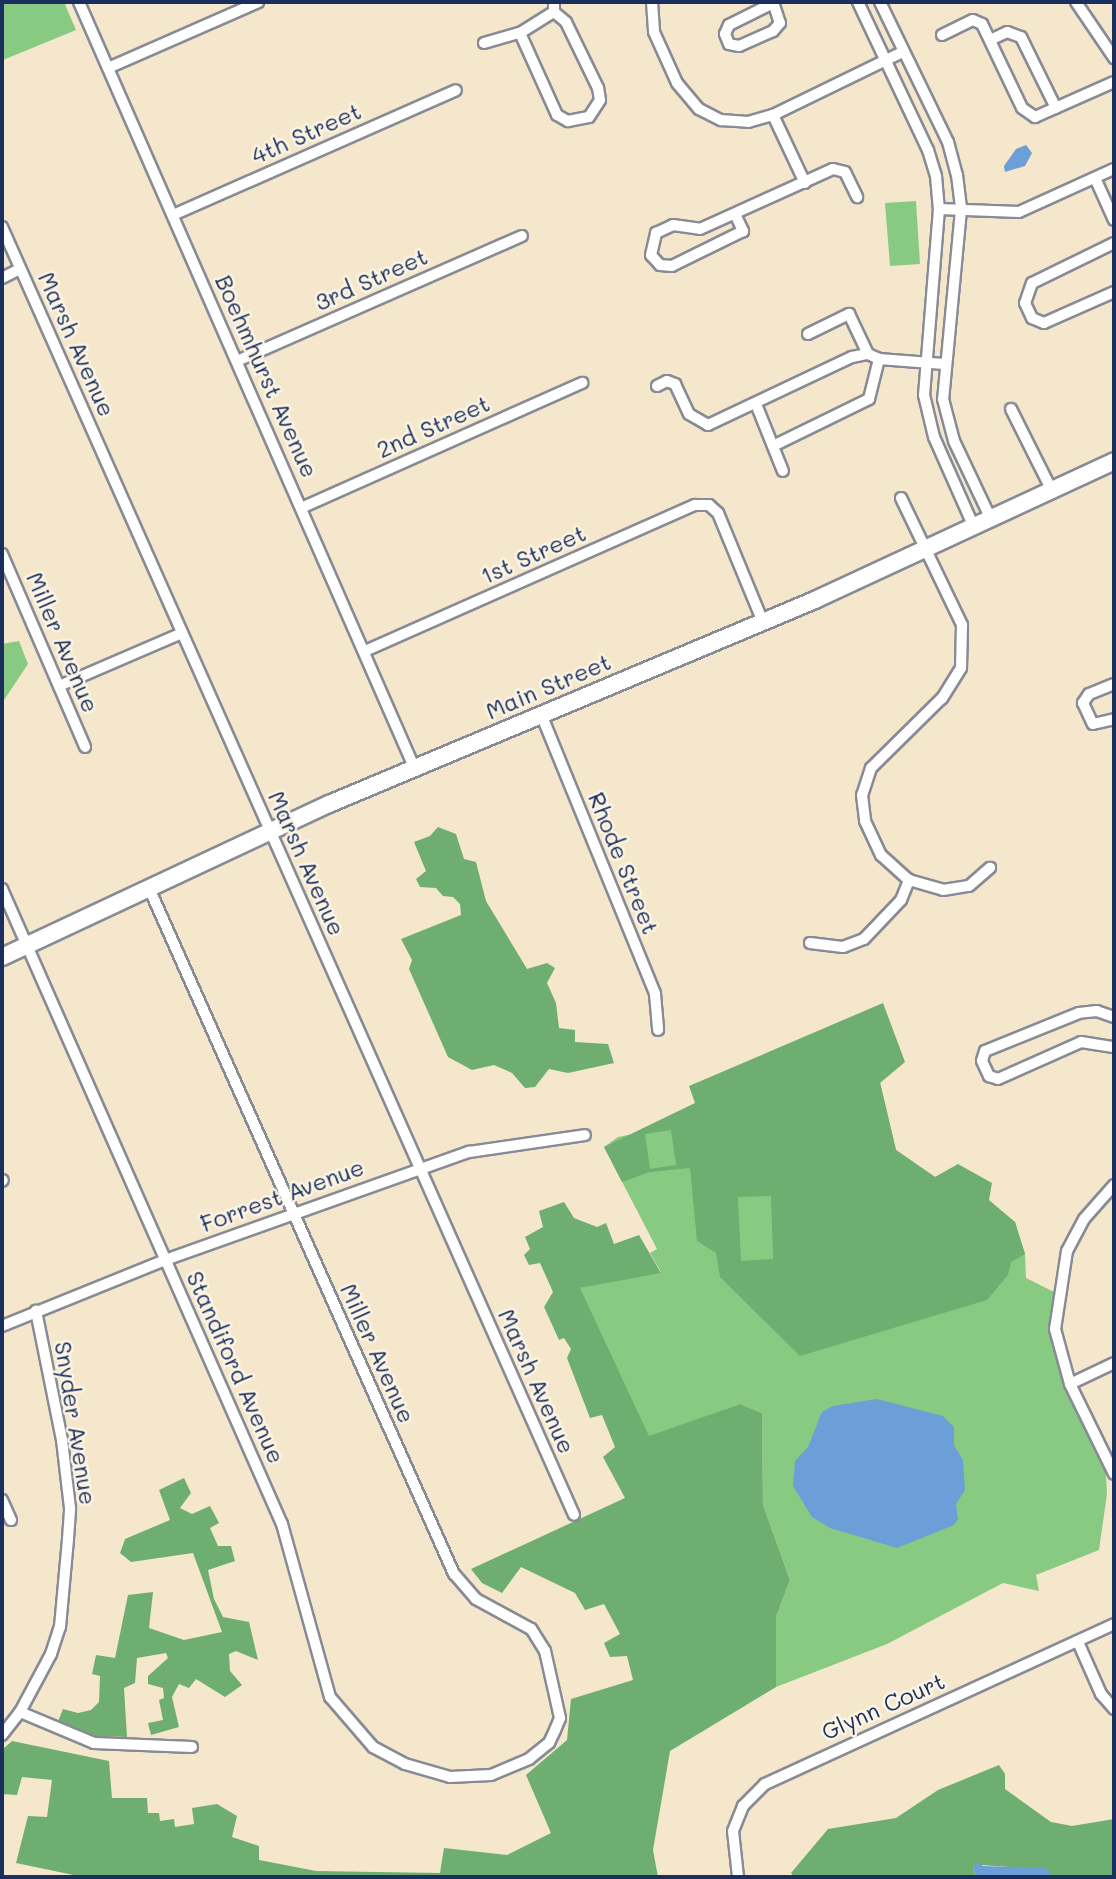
<!DOCTYPE html>
<html>
<head>
<meta charset="utf-8">
<style>
  body { margin:0 }
  #map { position:relative; width:1116px; height:1879px; overflow:hidden; background:#f4e7cc; font-family:Mali,sans-serif }
  div>[style] { position:absolute }
  [style*='--x'] { left:calc(var(--x)*1px); top:calc(var(--y)*1px); width:calc(var(--w)*1px); rotate:calc(var(--a)*1deg) }
  .green>* { inset:0; background:#89ca82 }
  .forest>* { inset:0; background:#6eae70 }
  .water>* { inset:0; background:#6c9ed7 }
  .roads { filter:drop-shadow(2px 0 #888b95) drop-shadow(-2px 0 #888b95) drop-shadow(0 2px #888b95) drop-shadow(0 -2px #888b95) }
  .street>* { height:10px; margin:-5px; padding:0 5px; transform-origin:5px; border-radius:5px; background:#fff }
  .secondary>* { height:16px; margin:-8px; padding:0 8px; transform-origin:8px; border-radius:8px; background:#fff }
  span { translate:-50% -50%; white-space:nowrap; text-align:center; line-height:1.15; -webkit-text-stroke:5px #fcf5e5; paint-order:stroke }
  .street-label { font-size:23px; color:#1b2f5e }
  .frame { position:absolute; inset:0; border:4px solid #1b2f5e; pointer-events:none }
</style>
</head>
<body>
<div id="map">
  <div class="green">
    <div style="clip-path:polygon(2px 2px,64px 2px,76px 30px,3px 60px)"></div>
    <div style="clip-path:polygon(916px 201px,920px 264px,890px 266px,885px 203px)"></div>
    <div style="clip-path:polygon(19px 641px,28px 664px,2px 703px,2px 644px)"></div>
    <div style="clip-path:polygon(880px 1082px,896px 1150px,935px 1177px,946px 1172px,1015px 1222px,1025px 1254px,1026px 1278px,1058px 1294px,1060px 1357px,1105px 1456px,1107px 1494px,1099px 1550px,1036px 1575px,1039px 1591px,1003px 1583px,887px 1644px,776px 1687px,776px 1617px,790px 1580px,763px 1505px,762px 1413px,740px 1404px,649px 1437px,579px 1288px,661px 1272px,650px 1253px,657px 1249px,604px 1147px,618px 1137px)"></div>
  </div>
  <div class="forest">
    <div style="clip-path:polygon(438px 827px,456px 834px,464px 859px,476px 862px,486px 901px,527px 969px,547px 963px,555px 968px,547px 983px,556px 1003px,559px 1028px,575px 1030px,575px 1042px,608px 1044px,614px 1063px,568px 1073px,549px 1069px,535px 1087px,525px 1088px,512px 1073px,494px 1065px,472px 1070px,448px 1057px,409px 969px,412px 960px,401px 939px,461px 915px,460px 904px,453px 897px,443px 896px,436px 888px,420px 887px,416px 879px,426px 871px,414px 842px,430px 836px)"></div>
    <div style="clip-path:polygon(evenodd,883px 1003px,905px 1062px,880px 1083px,896px 1150px,935px 1177px,958px 1164px,992px 1183px,989px 1200px,1015px 1222px,1025px 1254px,1011px 1262px,1008px 1275px,987px 1300px,800px 1356px,720px 1277px,716px 1253px,697px 1241px,690px 1168px,650px 1172px,622px 1182px,604px 1147px,695px 1103px,689px 1086px,883px 1003px,671px 1130px,676px 1165px,650px 1169px,645px 1134px,671px 1130px,883px 1003px,771px 1196px,773px 1259px,741px 1261px,738px 1197px,771px 1196px)"></div>
    <div style="clip-path:polygon(564px 1202px,574px 1218px,597px 1227px,606px 1223px,614px 1244px,639px 1235px,661px 1273px,580px 1288px,649px 1436px,740px 1404px,762px 1413px,763px 1505px,790px 1580px,776px 1617px,776px 1687px,670px 1751px,653px 1850px,658px 1877px,83px 1877px,16px 1863px,28px 1816px,47px 1817px,52px 1780px,22px 1777px,17px 1795px,2px 1794px,2px 1750px,12px 1741px,109px 1761px,112px 1798px,147px 1798px,148px 1813px,159px 1813px,160px 1821px,174px 1819px,175px 1827px,194px 1824px,192px 1808px,217px 1804px,237px 1816px,232px 1837px,259px 1846px,259px 1860px,316px 1871px,440px 1873px,444px 1848px,507px 1855px,551px 1833px,526px 1775px,567px 1740px,571px 1699px,633px 1680px,627px 1656px,610px 1657px,604px 1643px,620px 1634px,604px 1604px,585px 1610px,575px 1593px,521px 1567px,502px 1593px,482px 1583px,471px 1569px,625px 1498px,603px 1457px,615px 1447px,602px 1415px,590px 1418px,567px 1358px,571px 1349px,564px 1338px,559px 1340px,544px 1307px,553px 1292px,540px 1263px,529px 1265px,524px 1255px,530px 1249px,525px 1237px,543px 1227px,539px 1211px)"></div>
    <div style="clip-path:polygon(184px 1478px,191px 1493px,180px 1508px,192px 1514px,210px 1506px,219px 1523px,210px 1528px,218px 1546px,231px 1546px,235px 1561px,208px 1570px,214px 1599px,223px 1617px,249px 1622px,258px 1660px,236px 1651px,229px 1654px,230px 1671px,242px 1685px,225px 1697px,196px 1679px,189px 1688px,179px 1684px,172px 1697px,179px 1727px,151px 1735px,148px 1723px,163px 1720px,159px 1700px,164px 1698px,163px 1688px,148px 1684px,148px 1676px,168px 1658px,166px 1653px,137px 1658px,135px 1683px,124px 1688px,127px 1737px,96px 1736px,57px 1724px,63px 1709px,78px 1713px,91px 1710px,99px 1702px,100px 1676px,92px 1674px,96px 1655px,115px 1658px,128px 1595px,153px 1592px,149px 1628px,184px 1640px,222px 1632px,193px 1553px,131px 1562px,120px 1553px,125px 1539px,170px 1520px,159px 1490px)"></div>
    <div style="clip-path:polygon(999px 1765px,1005px 1774px,1005px 1789px,1051px 1822px,1072px 1826px,1114px 1819px,1113px 1877px,1050px 1877px,1042px 1869px,981px 1865px,973px 1867px,976px 1877px,794px 1877px,791px 1873px,828px 1829px,896px 1818px,938px 1790px)"></div>
  </div>
  <div class="water">
    <div style="clip-path:polygon(1026px 145px,1032px 153px,1025px 166px,1005px 172px,1004px 166px,1016px 149px)"></div>
    <div style="clip-path:polygon(877px 1399px,943px 1416px,954px 1427px,954px 1445px,963px 1460px,965px 1490px,956px 1504px,958px 1519px,954px 1525px,897px 1548px,830px 1528px,812px 1517px,793px 1486px,795px 1461px,808px 1447px,822px 1412px,833px 1406px)"></div>
    <div style="clip-path:polygon(977px 1862px,983px 1866px,1046px 1868px,1051px 1875px,976px 1877px,973px 1867px)"></div>
  </div>
  <div class="roads">
    <div class="street">
      <div style="--x:79;--y:2;--w:835;--a:66.35"></div>
      <div style="--x:652;--y:2;--w:30;--a:86"></div>
      <div style="--x:654;--y:32;--w:56;--a:65.7"></div>
      <div style="--x:677;--y:83;--w:34;--a:50"></div>
      <div style="--x:699;--y:109;--w:25;--a:27"></div>
      <div style="--x:721;--y:120;--w:27;--a:4"></div>
      <div style="--x:748;--y:122;--w:26;--a:-16"></div>
      <div style="--x:773;--y:115;--w:144;--a:-25.9"></div>
      <div style="--x:858;--y:2;--w:164;--a:64.7"></div>
      <div style="--x:928;--y:150;--w:27;--a:73"></div>
      <div style="--x:936;--y:176;--w:33;--a:85"></div>
      <div style="--x:939;--y:209;--w:187;--a:94.6"></div>
      <div style="--x:924;--y:395;--w:43;--a:76.6"></div>
      <div style="--x:934;--y:437;--w:96;--a:66.1"></div>
      <div style="--x:880;--y:2;--w:156;--a:64.1"></div>
      <div style="--x:948;--y:142;--w:34;--a:75"></div>
      <div style="--x:957;--y:175;--w:35;--a:83"></div>
      <div style="--x:961;--y:210;--w:190;--a:95.4"></div>
      <div style="--x:943;--y:399;--w:43;--a:75.3"></div>
      <div style="--x:954;--y:441;--w:84;--a:64.7"></div>
      <div style="--x:1076;--y:2;--w:68;--a:55.8"></div>
      <div style="--x:774;--y:5;--w:19;--a:72"></div>
      <div style="--x:780;--y:23;--w:11;--a:131"></div>
      <div style="--x:773;--y:31;--w:37;--a:156"></div>
      <div style="--x:739;--y:46;--w:10;--a:-169"></div>
      <div style="--x:729;--y:44;--w:11;--a:-112"></div>
      <div style="--x:725;--y:34;--w:10;--a:-66"></div>
      <div style="--x:729;--y:25;--w:51;--a:-26.6"></div>
      <div style="--x:520;--y:33;--w:90;--a:65.7"></div>
      <div style="--x:557;--y:115;--w:13;--a:29"></div>
      <div style="--x:568;--y:121;--w:21;--a:-11"></div>
      <div style="--x:589;--y:117;--w:20;--a:-57"></div>
      <div style="--x:600;--y:100;--w:12;--a:-99"></div>
      <div style="--x:598;--y:88;--w:73;--a:-115.9"></div>
      <div style="--x:566;--y:22;--w:16;--a:-140"></div>
      <div style="--x:942;--y:35;--w:34;--a:-26"></div>
      <div style="--x:973;--y:20;--w:10;--a:24"></div>
      <div style="--x:982;--y:24;--w:93;--a:64.5"></div>
      <div style="--x:1022;--y:108;--w:16;--a:35"></div>
      <div style="--x:1035;--y:117;--w:86;--a:-23.9"></div>
      <div style="--x:990;--y:40;--w:19;--a:-25"></div>
      <div style="--x:1007;--y:32;--w:15;--a:20"></div>
      <div style="--x:1021;--y:37;--w:79;--a:63.8"></div>
      <div style="--x:484;--y:43;--w:37;--a:-16"></div>
      <div style="--x:520;--y:33;--w:40;--a:-32"></div>
      <div style="--x:554;--y:12;--w:10;--a:-90"></div>
      <div style="--x:108;--y:68;--w:164;--a:-23.7"></div>
      <div style="--x:773;--y:115;--w:75;--a:64.8"></div>
      <div style="--x:1095;--y:178;--w:46;--a:65.7"></div>
      <div style="--x:939;--y:209;--w:80;--a:2.1"></div>
      <div style="--x:1019;--y:212;--w:104;--a:-24.4"></div>
      <div style="--x:173;--y:215;--w:309;--a:-23.8"></div>
      <div style="--x:736;--y:216;--w:17;--a:65"></div>
      <div style="--x:743;--y:231;--w:79;--a:153.8"></div>
      <div style="--x:672;--y:266;--w:12;--a:-175"></div>
      <div style="--x:660;--y:265;--w:13;--a:-132"></div>
      <div style="--x:651;--y:255;--w:23;--a:-77"></div>
      <div style="--x:656;--y:233;--w:19;--a:-25"></div>
      <div style="--x:673;--y:225;--w:27;--a:8"></div>
      <div style="--x:700;--y:229;--w:146;--a:-24.3"></div>
      <div style="--x:833;--y:169;--w:12;--a:14"></div>
      <div style="--x:845;--y:172;--w:28;--a:64"></div>
      <div style="--x:2;--y:227;--w:1409;--a:66.05"></div>
      <div style="--x:1114;--y:243;--w:91;--a:154"></div>
      <div style="--x:1032;--y:283;--w:21;--a:109"></div>
      <div style="--x:1025;--y:303;--w:17;--a:65"></div>
      <div style="--x:1032;--y:318;--w:13;--a:23"></div>
      <div style="--x:1044;--y:323;--w:77;--a:-23.9"></div>
      <div style="--x:2;--y:278;--w:20;--a:-27"></div>
      <div style="--x:808;--y:334;--w:46;--a:-26"></div>
      <div style="--x:849;--y:314;--w:44;--a:64.6"></div>
      <div style="--x:237;--y:361;--w:311;--a:-23.7"></div>
      <div style="--x:657;--y:386;--w:11;--a:-27"></div>
      <div style="--x:667;--y:381;--w:9;--a:21"></div>
      <div style="--x:675;--y:384;--w:33;--a:65"></div>
      <div style="--x:689;--y:414;--w:22;--a:30"></div>
      <div style="--x:708;--y:425;--w:159;--a:-25.3"></div>
      <div style="--x:852;--y:357;--w:16;--a:-11"></div>
      <div style="--x:868;--y:354;--w:12;--a:24"></div>
      <div style="--x:879;--y:359;--w:65;--a:4.4"></div>
      <div style="--x:756;--y:404;--w:72;--a:68.1"></div>
      <div style="--x:1011;--y:409;--w:89;--a:63.4"></div>
      <div style="--x:773;--y:446;--w:107;--a:-26.1"></div>
      <div style="--x:869;--y:399;--w:41;--a:-76"></div>
      <div style="--x:901;--y:498;--w:141;--a:64.3"></div>
      <div style="--x:962;--y:625;--w:43;--a:91.3"></div>
      <div style="--x:961;--y:668;--w:36;--a:122"></div>
      <div style="--x:942;--y:698;--w:100;--a:135.4"></div>
      <div style="--x:871;--y:768;--w:28;--a:108"></div>
      <div style="--x:862;--y:795;--w:26;--a:83"></div>
      <div style="--x:865;--y:821;--w:38;--a:65"></div>
      <div style="--x:881;--y:855;--w:38;--a:42"></div>
      <div style="--x:909;--y:880;--w:35;--a:16"></div>
      <div style="--x:943;--y:890;--w:26;--a:-9"></div>
      <div style="--x:969;--y:886;--w:28;--a:-41"></div>
      <div style="--x:301;--y:508;--w:308;--a:-24"></div>
      <div style="--x:2;--y:554;--w:210;--a:66.7"></div>
      <div style="--x:365;--y:651;--w:361;--a:-23.9"></div>
      <div style="--x:695;--y:505;--w:14;--a:0"></div>
      <div style="--x:709;--y:505;--w:12;--a:42"></div>
      <div style="--x:718;--y:513;--w:116;--a:67.6"></div>
      <div style="--x:1114;--y:684;--w:27;--a:158"></div>
      <div style="--x:1089;--y:694;--w:11;--a:124"></div>
      <div style="--x:1083;--y:703;--w:23;--a:65"></div>
      <div style="--x:1093;--y:724;--w:22;--a:-13"></div>
      <div style="--x:59;--y:686;--w:134;--a:-23.3"></div>
      <div style="--x:541;--y:714;--w:302;--a:67.8"></div>
      <div style="--x:655;--y:994;--w:36;--a:85"></div>
      <div style="--x:2;--y:889;--w:694;--a:66.21"></div>
      <div style="--x:282;--y:1524;--w:180;--a:74.5"></div>
      <div style="--x:330;--y:1697;--w:66;--a:49.3"></div>
      <div style="--x:373;--y:1747;--w:36;--a:28"></div>
      <div style="--x:405;--y:1764;--w:47;--a:16.1"></div>
      <div style="--x:450;--y:1777;--w:41;--a:-2.8"></div>
      <div style="--x:491;--y:1775;--w:41;--a:-22.8"></div>
      <div style="--x:529;--y:1759;--w:26;--a:-39"></div>
      <div style="--x:549;--y:1743;--w:14;--a:-65"></div>
      <div style="--x:555;--y:1730;--w:13;--a:-67"></div>
      <div style="--x:560;--y:1718;--w:69;--a:-102.6"></div>
      <div style="--x:545;--y:1651;--w:26;--a:-122"></div>
      <div style="--x:531;--y:1629;--w:63;--a:-151.4"></div>
      <div style="--x:476;--y:1599;--w:33;--a:-131"></div>
      <div style="--x:454;--y:1574;--w:751;--a:-113.97"></div>
      <div style="--x:810;--y:943;--w:33;--a:7"></div>
      <div style="--x:843;--y:947;--w:22;--a:-21"></div>
      <div style="--x:864;--y:939;--w:54;--a:-46.5"></div>
      <div style="--x:901;--y:900;--w:22;--a:-68"></div>
      <div style="--x:1114;--y:1017;--w:18;--a:-161"></div>
      <div style="--x:1097;--y:1011;--w:18;--a:174"></div>
      <div style="--x:1079;--y:1013;--w:101;--a:158"></div>
      <div style="--x:985;--y:1051;--w:10;--a:107"></div>
      <div style="--x:982;--y:1061;--w:17;--a:65"></div>
      <div style="--x:989;--y:1076;--w:9;--a:18"></div>
      <div style="--x:998;--y:1079;--w:91;--a:-24"></div>
      <div style="--x:1081;--y:1042;--w:33;--a:9"></div>
      <div style="--x:2;--y:1181;--w:1;--a:-45"></div>
      <div style="--x:1114;--y:1185;--w:45;--a:131.4"></div>
      <div style="--x:1084;--y:1219;--w:36;--a:118"></div>
      <div style="--x:1067;--y:1251;--w:79;--a:98.7"></div>
      <div style="--x:1055;--y:1329;--w:57;--a:74.7"></div>
      <div style="--x:1070;--y:1384;--w:100;--a:63.9"></div>
      <div style="--x:2;--y:1326;--w:176;--a:-22"></div>
      <div style="--x:165;--y:1260;--w:323;--a:-19.6"></div>
      <div style="--x:469;--y:1152;--w:117;--a:-8.3"></div>
      <div style="--x:1070;--y:1384;--w:49;--a:-25.5"></div>
      <div style="--x:2;--y:1500;--w:22;--a:66"></div>
      <div style="--x:1078;--y:1642;--w:57;--a:66.1"></div>
      <div style="--x:1101;--y:1694;--w:20;--a:49"></div>
      <div style="--x:20;--y:1712;--w:80;--a:22.7"></div>
      <div style="--x:94;--y:1743;--w:98;--a:2.3"></div>
      <div style="--x:2;--y:1735;--w:29;--a:-52"></div>
      <div style="--x:20;--y:1712;--w:66;--a:-61.9"></div>
      <div style="--x:51;--y:1654;--w:28;--a:-72"></div>
      <div style="--x:60;--y:1627;--w:88;--a:-84.8"></div>
      <div style="--x:68;--y:1539;--w:31;--a:-86"></div>
      <div style="--x:70;--y:1508;--w:68;--a:-96.7"></div>
      <div style="--x:62;--y:1440;--w:132;--a:-101.4"></div>
      <div style="--x:738;--y:1877;--w:46;--a:-96.2"></div>
      <div style="--x:733;--y:1831;--w:27;--a:-68"></div>
      <div style="--x:743;--y:1806;--w:31;--a:-45"></div>
      <div style="--x:765;--y:1784;--w:384;--a:-24.6"></div>
    </div>
    <div class="secondary">
      <div style="--x:2;--y:957;--w:361;--a:-25.1"></div>
      <div style="--x:329;--y:804;--w:527;--a:-22.77"></div>
      <div style="--x:815;--y:600;--w:330;--a:-24.9"></div>
    </div>
  </div>
  <div class="street-label">
    <span style="left:306px;top:133px;rotate:-24deg">4th Street</span>
    <span style="left:371px;top:279px;rotate:-24deg">3rd Street</span>
    <span style="left:77px;top:344px;rotate:66deg">Marsh Avenue</span>
    <span style="left:267px;top:376px;rotate:66deg">Boehmhurst Avenue</span>
    <span style="left:433px;top:426px;rotate:-24deg">2nd Street</span>
    <span style="left:533px;top:554px;rotate:-24deg">1st Street</span>
    <span style="left:63px;top:642px;rotate:67deg">Miller Avenue</span>
    <span style="left:548px;top:686px;rotate:-23deg">Main Street</span>
    <span style="left:307px;top:863px;rotate:66deg">Marsh Avenue</span>
    <span style="left:624px;top:863px;rotate:68deg">Rhode Street</span>
    <span style="left:282px;top:1195px;rotate:-20deg">Forrest Avenue</span>
    <span style="left:378px;top:1353px;rotate:66deg">Miller Avenue</span>
    <span style="left:236px;top:1367px;rotate:66deg">Standiford Avenue</span>
    <span style="left:537px;top:1381px;rotate:66deg">Marsh Avenue</span>
    <span style="left:76px;top:1423px;rotate:81deg">Snyder Avenue</span>
    <span style="left:883px;top:1706px;rotate:-24deg">Glynn Court</span>
  </div>
  <div class="frame"></div>
</div>
</body>
</html>
